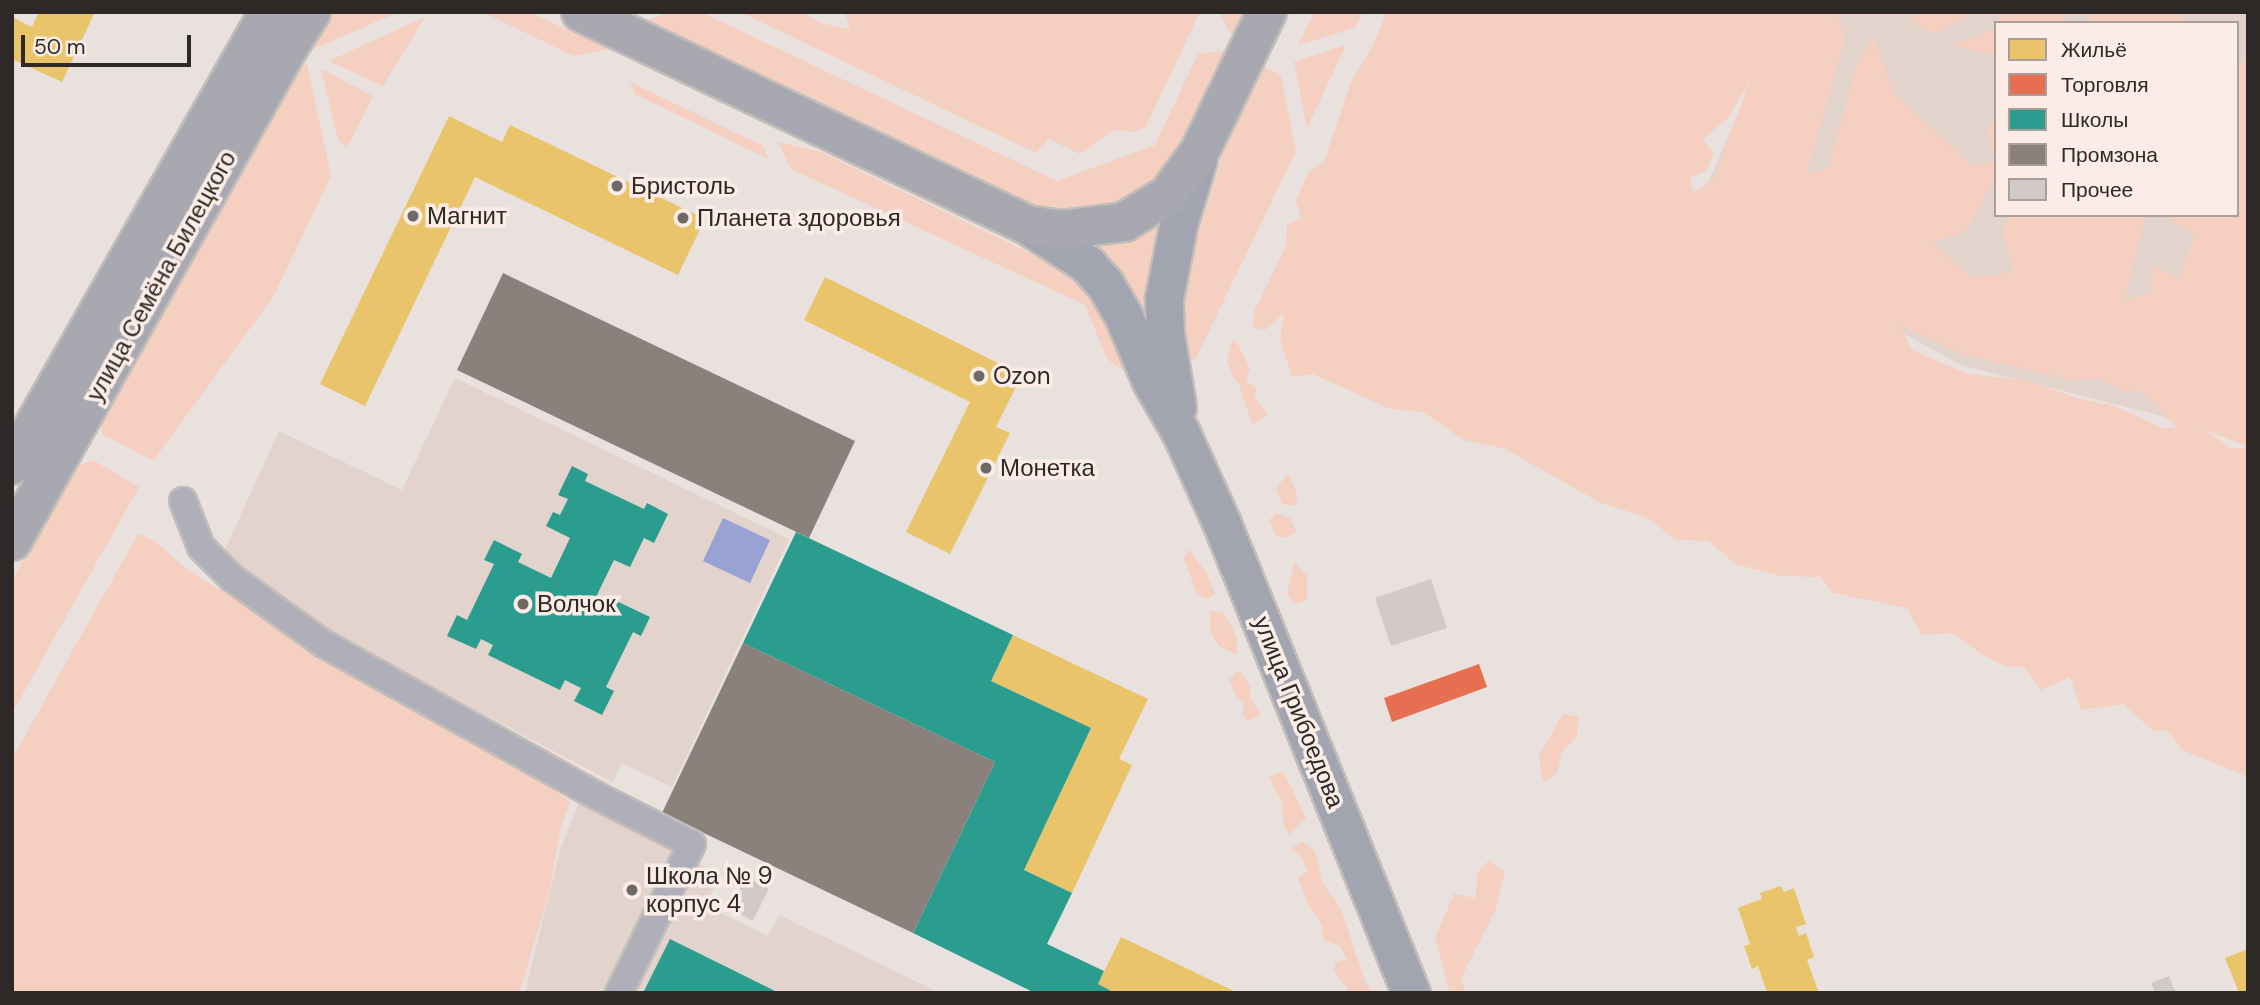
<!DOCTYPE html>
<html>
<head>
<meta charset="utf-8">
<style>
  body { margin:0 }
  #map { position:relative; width:2260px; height:1005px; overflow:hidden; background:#e9e1de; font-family:"DM Sans",sans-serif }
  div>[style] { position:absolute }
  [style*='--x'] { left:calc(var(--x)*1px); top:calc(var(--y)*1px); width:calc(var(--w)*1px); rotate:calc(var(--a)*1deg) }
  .built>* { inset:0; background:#e3d3cd }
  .green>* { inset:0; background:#f5cfbf }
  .water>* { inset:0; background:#98a3d4 }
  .homes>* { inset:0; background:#e9c46a }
  .shops>* { inset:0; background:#e76f51 }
  .schools>* { inset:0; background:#2a9d8f }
  .industry>* { inset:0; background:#8a817c }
  .building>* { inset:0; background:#d1cac8 }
  .roads { filter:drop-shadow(2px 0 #c3bdba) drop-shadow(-2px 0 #c3bdba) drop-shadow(0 2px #c3bdba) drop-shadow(0 -2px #c3bdba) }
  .street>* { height:26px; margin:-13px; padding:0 13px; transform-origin:13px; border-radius:13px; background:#aeafb9 }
  .secondary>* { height:37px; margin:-18.5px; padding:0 18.5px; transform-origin:18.5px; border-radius:18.5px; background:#a2a5b0 }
  .primary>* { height:38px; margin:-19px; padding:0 19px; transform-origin:19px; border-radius:19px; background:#a8a8b1 }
  .dots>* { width:19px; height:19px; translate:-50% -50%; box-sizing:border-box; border:4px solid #fbece6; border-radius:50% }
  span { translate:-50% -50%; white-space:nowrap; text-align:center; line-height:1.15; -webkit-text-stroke:7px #fbece6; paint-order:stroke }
  .poi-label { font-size:24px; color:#2e2826 }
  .left { translate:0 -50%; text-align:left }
  .street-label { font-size:24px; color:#2e2826 }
  .frame { position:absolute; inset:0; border:14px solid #2e2826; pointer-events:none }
  .legend { position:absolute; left:1994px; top:21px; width:245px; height:196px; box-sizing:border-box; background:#fbece6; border:2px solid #a99e99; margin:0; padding:9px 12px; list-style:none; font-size:21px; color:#2e2826 }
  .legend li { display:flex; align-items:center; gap:14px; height:35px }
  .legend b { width:35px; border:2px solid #a99e99 }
  .scale { position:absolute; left:21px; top:35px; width:170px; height:32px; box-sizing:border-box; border:4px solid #2e2826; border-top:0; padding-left:9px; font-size:21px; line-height:24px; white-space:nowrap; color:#2e2826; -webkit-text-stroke:5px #fbece6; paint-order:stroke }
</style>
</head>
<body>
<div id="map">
  <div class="built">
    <div style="clip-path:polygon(evenodd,1777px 12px,2248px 12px,2248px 438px,1961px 365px,1693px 218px,1756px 72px,1777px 12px,1996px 23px,2237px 23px,2237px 215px,1996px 215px,1996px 23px)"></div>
    <div style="clip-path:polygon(455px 378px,789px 539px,672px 787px,622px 763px,613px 782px,605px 778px,323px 630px,254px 577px,221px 558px,279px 431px,402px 490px)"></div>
    <div style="clip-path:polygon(580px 800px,721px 875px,705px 905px,768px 936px,779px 915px,940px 993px,525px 993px,560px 850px)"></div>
  </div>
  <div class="green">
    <div style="clip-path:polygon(332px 12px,399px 12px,304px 53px)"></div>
    <div style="clip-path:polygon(483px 12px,529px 12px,609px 49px,573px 56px)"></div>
    <div style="clip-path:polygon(669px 12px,701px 12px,1057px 181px,1155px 145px,1198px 54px,1227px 50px,1184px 140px,1166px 172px,1145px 195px,1122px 207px,1071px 212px,1044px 208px,1007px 194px,645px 21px)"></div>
    <div style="clip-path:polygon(740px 12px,802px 12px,820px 23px,850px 29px,845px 12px,1200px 12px,1145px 128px,1131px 132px,1114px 130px,1080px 154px,1049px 139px,1036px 153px)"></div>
    <div style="clip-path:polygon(1219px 12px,1246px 12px,1233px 39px)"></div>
    <div style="clip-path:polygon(1315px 12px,1362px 12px,1355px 28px,1298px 45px)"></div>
    <div style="clip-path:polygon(evenodd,1387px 12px,1837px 12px,1845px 39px,1807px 173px,1828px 168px,1857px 64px,1873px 36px,1893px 93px,1974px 166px,1994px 161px,1986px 127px,1996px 118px,1996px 176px,1967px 230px,1932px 243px,1973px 278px,2014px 271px,2002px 234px,2009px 215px,2146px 215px,2124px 300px,2150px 293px,2153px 264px,2179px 280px,2195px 233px,2172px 222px,2174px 215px,2237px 215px,2237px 61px,2248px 64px,2248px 447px,2203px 429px,2231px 448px,2248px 448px,2248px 777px,2184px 751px,2166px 730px,2153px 731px,2124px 704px,2081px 710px,2070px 677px,2041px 690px,2024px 667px,2007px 667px,1984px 656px,1953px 633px,1922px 635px,1907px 608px,1833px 593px,1820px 577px,1781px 576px,1735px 564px,1709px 541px,1676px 540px,1648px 518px,1599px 502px,1505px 449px,1464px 440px,1423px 412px,1390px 409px,1313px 374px,1292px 377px,1280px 339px,1284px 313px,1265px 330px,1253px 327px,1254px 312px,1286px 246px,1287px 225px,1301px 218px,1296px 201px,1308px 173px,1324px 162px,1351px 82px,1371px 49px,1387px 12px,1750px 81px,1714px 178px,1694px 192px,1689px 178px,1705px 172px,1714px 154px,1703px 139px,1728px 118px,1750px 81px,1387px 12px,1900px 325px,1963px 354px,2071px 380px,2097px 378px,2123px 390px,2146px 394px,2177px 428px,2162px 428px,2115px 406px,2080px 399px,2024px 380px,1968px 374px,1912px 350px,1900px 325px)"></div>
    <div style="clip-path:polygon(1917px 12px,1979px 12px,1934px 34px,1912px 23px)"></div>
    <div style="clip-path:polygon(2001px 12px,2068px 12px,2064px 23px,1999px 23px)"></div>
    <div style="clip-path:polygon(2094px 12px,2171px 12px,2190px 23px,2089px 23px)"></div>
    <div style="clip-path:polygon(425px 17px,383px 86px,329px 61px)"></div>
    <div style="clip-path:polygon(1996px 27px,1996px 56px,1951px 44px,1982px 35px)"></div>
    <div style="clip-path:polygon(1346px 45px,1307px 128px,1294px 62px)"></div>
    <div style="clip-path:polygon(307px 64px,331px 176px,273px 297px,153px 461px,102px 434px,102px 422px,299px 67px)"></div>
    <div style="clip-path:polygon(1264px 67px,1281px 75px,1296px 151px,1196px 358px,1186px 362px,1182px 336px,1183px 298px,1193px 252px,1223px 153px)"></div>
    <div style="clip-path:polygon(321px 69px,373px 96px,347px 148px,338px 140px)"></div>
    <div style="clip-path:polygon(630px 82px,763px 146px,768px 159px,635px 94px)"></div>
    <div style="clip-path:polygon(778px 142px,821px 152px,1030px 253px,1061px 272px,1083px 289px,1097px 308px,1120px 346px,1133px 377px,1107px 359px,1085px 305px,791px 169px)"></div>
    <div style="clip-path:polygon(1170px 206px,1150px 332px,1078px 243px)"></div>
    <div style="clip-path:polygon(1232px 340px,1238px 344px,1250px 369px,1246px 381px,1256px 388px,1255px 399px,1268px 414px,1252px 425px,1239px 384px,1232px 376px,1227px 360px)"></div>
    <div style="clip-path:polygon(93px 460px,139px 487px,12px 713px,12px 580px,76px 467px)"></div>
    <div style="clip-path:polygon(1288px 473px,1296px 492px,1297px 506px,1282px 504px,1276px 489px)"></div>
    <div style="clip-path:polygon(1277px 513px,1290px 518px,1296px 531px,1286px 538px,1276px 536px,1269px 520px)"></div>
    <div style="clip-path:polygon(138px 534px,155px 541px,190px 572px,536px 777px,570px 802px,561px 827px,549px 893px,519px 993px,12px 993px,12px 759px)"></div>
    <div style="clip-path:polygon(1189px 549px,1207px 574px,1215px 594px,1207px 599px,1197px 594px,1184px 559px)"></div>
    <div style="clip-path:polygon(1294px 562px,1307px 576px,1307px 600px,1295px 604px,1287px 594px)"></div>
    <div style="clip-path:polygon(1210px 610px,1225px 614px,1237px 637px,1237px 655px,1219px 646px,1210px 631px)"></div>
    <div style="clip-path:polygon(1238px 670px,1250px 684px,1250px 697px,1261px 715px,1247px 721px,1242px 714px,1244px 703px,1236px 696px,1229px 680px)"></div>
    <div style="clip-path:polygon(1563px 714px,1579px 717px,1577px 736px,1561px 753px,1557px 774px,1543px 782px,1539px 755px)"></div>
    <div style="clip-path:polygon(1283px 771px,1306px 818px,1289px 835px,1284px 825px,1282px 803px,1269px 777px)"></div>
    <div style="clip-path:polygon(1302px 841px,1315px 851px,1323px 884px,1341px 909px,1363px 976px,1372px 993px,1350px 993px,1334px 970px,1336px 962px,1347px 959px,1340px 946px,1323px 940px,1322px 925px,1309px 906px,1298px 878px,1308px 871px,1301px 857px,1291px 849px)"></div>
    <div style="clip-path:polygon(1489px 860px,1505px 872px,1496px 909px,1461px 978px,1466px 993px,1450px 993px,1435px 938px,1454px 894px,1475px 898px,1478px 872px)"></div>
  </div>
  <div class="water">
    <div style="clip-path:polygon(723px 518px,770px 540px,750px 583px,703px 561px)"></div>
  </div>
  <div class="homes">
    <div style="clip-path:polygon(39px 12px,95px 12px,62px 82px,12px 59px,12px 17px,32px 27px)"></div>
    <div style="clip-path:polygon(449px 116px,502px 142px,510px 125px,705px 219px,678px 275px,475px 177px,365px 406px,320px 384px)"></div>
    <div style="clip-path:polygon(825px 277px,1022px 375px,996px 427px,1010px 433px,950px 554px,906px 532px,970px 402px,804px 320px)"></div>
    <div style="clip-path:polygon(1013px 635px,1148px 699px,1119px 759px,1132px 765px,1072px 893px,1024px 870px,1091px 728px,991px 681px)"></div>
    <div style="clip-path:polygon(1781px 886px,1784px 892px,1794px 888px,1806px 924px,1796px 927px,1799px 936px,1806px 933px,1814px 957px,1807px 960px,1819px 993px,1767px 993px,1758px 966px,1752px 969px,1744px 946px,1750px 944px,1738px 908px,1762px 899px,1760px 893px)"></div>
    <div style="clip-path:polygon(1121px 937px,1238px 993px,1115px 993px,1098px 984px)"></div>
    <div style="clip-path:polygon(2248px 949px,2248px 993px,2239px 993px,2225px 958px)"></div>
  </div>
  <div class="shops">
    <div style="clip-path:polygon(1479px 664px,1487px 687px,1392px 722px,1384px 698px)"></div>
  </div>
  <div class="schools">
    <div style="clip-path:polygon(572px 466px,588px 474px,585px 481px,644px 509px,647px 503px,668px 514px,654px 543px,644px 538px,630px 567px,614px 560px,594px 601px,604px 606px,608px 597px,650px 617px,641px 636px,633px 632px,606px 687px,614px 691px,602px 715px,574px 701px,581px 688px,565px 680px,560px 690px,488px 655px,493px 645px,481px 639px,476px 649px,447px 636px,457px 615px,467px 620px,494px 564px,484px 560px,494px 540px,522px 554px,518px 562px,551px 578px,570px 538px,546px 526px,553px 512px,560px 515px,568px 499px,558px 495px)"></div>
    <div style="clip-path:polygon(796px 532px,1013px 635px,991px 681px,1091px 728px,1024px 870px,1072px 893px,1047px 944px,1104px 971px,1098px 984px,1115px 993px,1035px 993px,913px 933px,995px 762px,743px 643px)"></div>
    <div style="clip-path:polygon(670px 939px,779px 993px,643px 993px)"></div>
  </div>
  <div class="industry">
    <div style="clip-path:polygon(503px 273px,855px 441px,809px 538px,457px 370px)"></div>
    <div style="clip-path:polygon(743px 643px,995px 762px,913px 933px,662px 813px)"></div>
  </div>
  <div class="building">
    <div style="clip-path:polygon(1431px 579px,1447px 628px,1391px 646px,1375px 598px)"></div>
    <div style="clip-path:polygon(745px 877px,769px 888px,753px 921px,730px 909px)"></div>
    <div style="clip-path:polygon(2169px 976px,2176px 993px,2155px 993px,2151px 983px)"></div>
  </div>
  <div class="roads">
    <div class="street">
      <div style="--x:183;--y:501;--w:49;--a:68.6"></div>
      <div style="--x:201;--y:547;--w:44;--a:45"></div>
      <div style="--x:232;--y:578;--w:113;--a:35.7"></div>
      <div style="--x:324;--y:644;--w:312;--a:29.1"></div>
      <div style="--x:597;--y:796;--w:106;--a:26.8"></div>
      <div style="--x:692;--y:844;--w:166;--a:116.1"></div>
    </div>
    <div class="secondary">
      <div style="--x:1027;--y:225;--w:72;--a:33"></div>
      <div style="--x:1087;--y:264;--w:27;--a:48"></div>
      <div style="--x:1105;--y:284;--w:36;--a:60"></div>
      <div style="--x:1123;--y:315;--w:72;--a:67"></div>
      <div style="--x:1151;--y:381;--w:60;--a:60"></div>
      <div style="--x:1181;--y:433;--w:100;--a:65.7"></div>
      <div style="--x:1222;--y:524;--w:506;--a:68.05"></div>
      <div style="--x:1177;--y:407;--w:74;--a:-99.3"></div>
      <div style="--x:1165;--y:334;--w:36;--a:-92"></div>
      <div style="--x:1164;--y:298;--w:78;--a:-79"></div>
      <div style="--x:1179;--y:221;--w:65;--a:-73"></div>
    </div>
    <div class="primary">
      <div style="--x:581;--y:12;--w:494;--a:25.5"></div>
      <div style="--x:1027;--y:225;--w:34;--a:8"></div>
      <div style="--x:1061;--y:230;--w:64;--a:-7.2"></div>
      <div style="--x:1124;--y:222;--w:52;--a:-31.5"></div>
      <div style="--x:1168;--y:195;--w:52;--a:-53.6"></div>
      <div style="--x:1199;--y:153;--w:157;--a:-64.3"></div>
      <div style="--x:12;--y:465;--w:521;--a:-60.43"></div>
      <div style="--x:12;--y:541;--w:567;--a:-60.77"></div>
      <div style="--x:289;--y:46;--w:40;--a:-57.1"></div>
    </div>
  </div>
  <div class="dots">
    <div style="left:617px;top:186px;background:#6f6966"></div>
    <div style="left:413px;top:216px;background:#6f6966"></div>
    <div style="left:683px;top:218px;background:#6f6966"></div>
    <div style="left:979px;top:376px;background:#6f6966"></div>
    <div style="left:986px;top:468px;background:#6f6966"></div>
    <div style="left:523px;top:604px;background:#6f6966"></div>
    <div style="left:632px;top:890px;background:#6f6966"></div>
  </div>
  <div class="poi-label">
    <span class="left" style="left:631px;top:186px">Бристоль</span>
    <span class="left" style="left:427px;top:216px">Магнит</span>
    <span class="left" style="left:697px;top:218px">Планета здоровья</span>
    <span class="left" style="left:993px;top:376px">Ozon</span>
    <span class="left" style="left:1000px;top:468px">Монетка</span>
    <span class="left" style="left:537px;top:604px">Волчок</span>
    <span class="left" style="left:646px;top:890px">Школа № 9<br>корпус 4</span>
  </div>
  <div class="street-label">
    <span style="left:161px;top:276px;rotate:-61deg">улица Семёна Билецкого</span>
    <span style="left:1299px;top:712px;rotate:68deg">улица Грибоедова</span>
  </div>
  <div class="frame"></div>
  <ul class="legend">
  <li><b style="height:19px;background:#e9c46a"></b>Жильё</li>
  <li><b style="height:19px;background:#e76f51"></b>Торговля</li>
  <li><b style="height:19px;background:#2a9d8f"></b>Школы</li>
  <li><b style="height:19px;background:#8a817c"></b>Промзона</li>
  <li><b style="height:19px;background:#d1cac8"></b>Прочее</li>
  </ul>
  <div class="scale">50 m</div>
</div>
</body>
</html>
